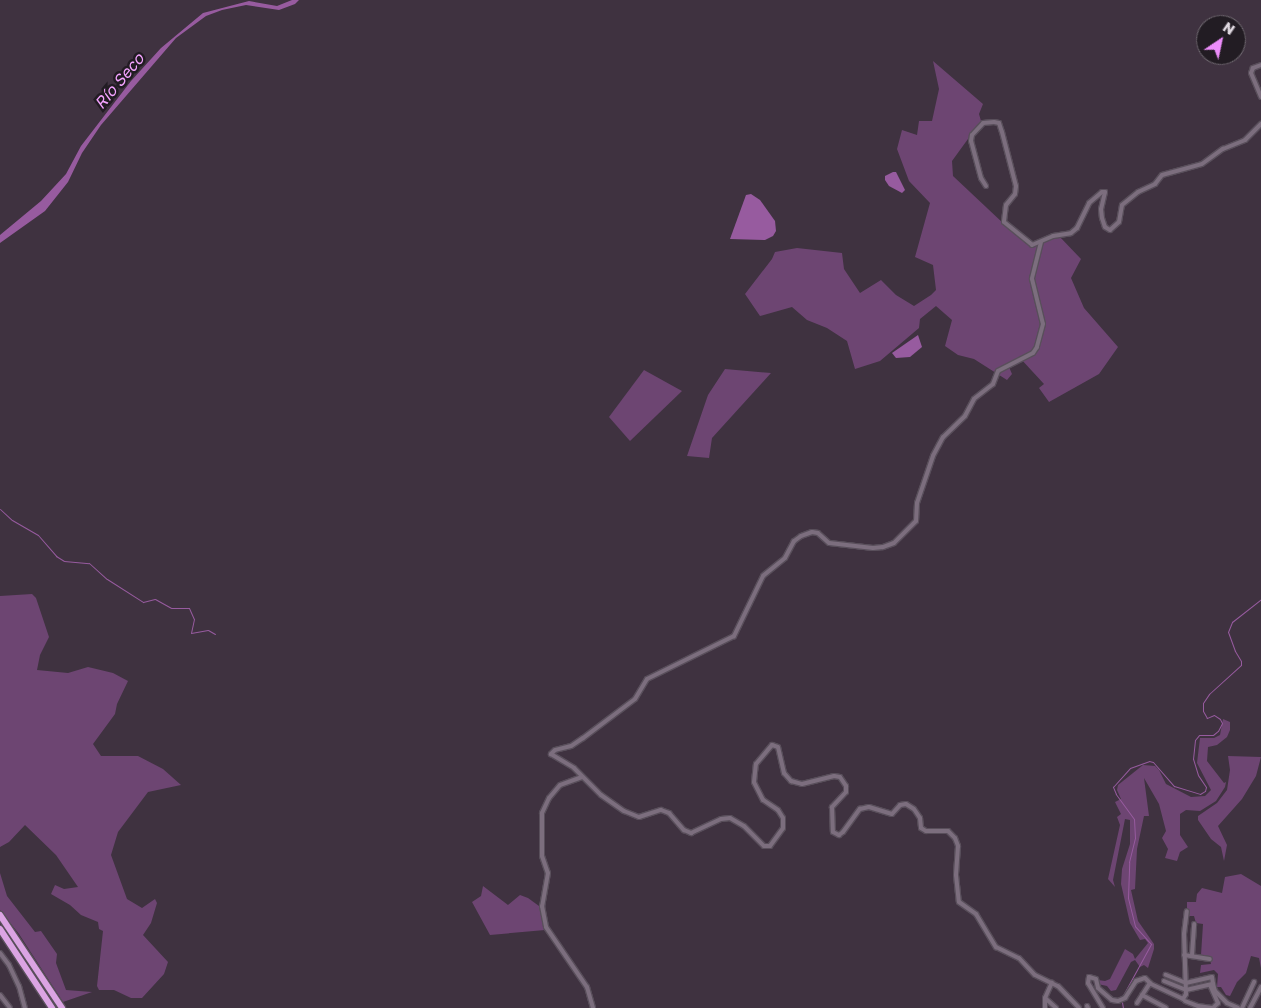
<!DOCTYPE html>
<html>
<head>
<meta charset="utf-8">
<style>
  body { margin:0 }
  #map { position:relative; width:1261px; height:1008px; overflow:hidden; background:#3f3240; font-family:"Golos Text",sans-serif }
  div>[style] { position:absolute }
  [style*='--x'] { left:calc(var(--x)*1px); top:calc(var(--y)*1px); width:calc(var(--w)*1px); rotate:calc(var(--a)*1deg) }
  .green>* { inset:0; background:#6d4572 }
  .water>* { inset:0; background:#975b9f }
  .stream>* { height:1px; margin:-0.5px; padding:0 0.5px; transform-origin:0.5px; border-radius:0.5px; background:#975b9f }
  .roads { filter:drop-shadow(1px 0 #594f5b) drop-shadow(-1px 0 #594f5b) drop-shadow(0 1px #594f5b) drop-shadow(0 -1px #594f5b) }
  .minor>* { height:4px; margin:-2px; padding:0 2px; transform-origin:2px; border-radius:2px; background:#7c6e7e }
  .motorway>* { height:6px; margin:-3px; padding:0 3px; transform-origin:3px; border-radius:3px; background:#dba4e3 }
  span { translate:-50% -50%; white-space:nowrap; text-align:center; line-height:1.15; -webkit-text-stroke:5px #221c23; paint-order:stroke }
  .water-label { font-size:16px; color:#f4a3ff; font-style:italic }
  .north { position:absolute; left:1196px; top:15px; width:50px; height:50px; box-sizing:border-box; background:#221c23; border:1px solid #6e676f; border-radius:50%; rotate:34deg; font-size:14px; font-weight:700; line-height:20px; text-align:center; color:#dfd8e0 }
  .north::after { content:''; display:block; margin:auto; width:18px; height:22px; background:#ec8cfa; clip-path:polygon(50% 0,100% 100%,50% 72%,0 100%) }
</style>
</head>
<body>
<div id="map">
  <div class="green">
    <div style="clip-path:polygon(933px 61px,983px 104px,979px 114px,981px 121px,952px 161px,953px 176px,1004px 224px,1031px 245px,1037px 246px,1059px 236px,1081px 259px,1071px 278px,1084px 308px,1118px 347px,1099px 374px,1049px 402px,1039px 388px,1044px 384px,1020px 358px,1009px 367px,1012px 374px,1007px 380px,974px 359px,958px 355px,945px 346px,952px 320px,936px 306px,920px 319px,919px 328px,880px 361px,855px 369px,847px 341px,827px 328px,807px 320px,792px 307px,760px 316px,745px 294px,772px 259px,775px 252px,797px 248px,842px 253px,844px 269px,860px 293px,881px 280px,896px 295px,914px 306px,931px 295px,936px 290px,933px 265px,915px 257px,930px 203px,909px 181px,897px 149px,902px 130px,917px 135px,919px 121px,932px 121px,939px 89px)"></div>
    <div style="clip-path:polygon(725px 369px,771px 373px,712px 438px,709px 458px,687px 456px,708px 395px)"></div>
    <div style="clip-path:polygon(644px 370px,682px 391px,630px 441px,609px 417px)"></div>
    <div style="clip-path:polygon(32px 594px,36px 598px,49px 637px,40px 655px,37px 670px,68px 673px,88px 667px,113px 673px,128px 681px,117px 704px,115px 714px,93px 744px,101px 756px,138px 756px,163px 769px,181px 785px,148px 792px,118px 832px,111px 855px,127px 899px,142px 908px,155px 899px,157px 903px,151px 923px,143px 935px,168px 962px,164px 974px,142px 998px,131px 998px,114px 990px,99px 990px,97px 986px,103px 931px,99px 929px,98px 922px,81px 915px,70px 905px,51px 894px,55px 885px,64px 889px,78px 887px,56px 855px,25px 825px,9px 842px,0 847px,0 596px)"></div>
    <div style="clip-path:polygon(1223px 719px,1230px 722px,1230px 730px,1227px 737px,1217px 745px,1208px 747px,1207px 761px,1224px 783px,1226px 782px,1225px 787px,1216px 801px,1200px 811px,1186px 810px,1180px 814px,1180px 835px,1188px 847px,1180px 852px,1177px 861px,1165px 858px,1168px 849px,1162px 838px,1166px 831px,1159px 804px,1144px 778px,1149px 816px,1144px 816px,1137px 849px,1135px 889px,1131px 890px,1138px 921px,1154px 944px,1154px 949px,1148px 968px,1144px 965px,1140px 967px,1135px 960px,1131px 962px,1116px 990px,1111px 991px,1107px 986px,1098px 984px,1098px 980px,1105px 981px,1110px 979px,1125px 949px,1133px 954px,1135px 959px,1148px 943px,1145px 939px,1140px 940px,1130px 923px,1121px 884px,1122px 869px,1130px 844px,1130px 820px,1125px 819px,1113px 880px,1115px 887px,1108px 879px,1120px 825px,1117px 817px,1121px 814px,1115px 802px,1121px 799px,1117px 790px,1118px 785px,1143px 765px,1155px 766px,1159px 770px,1166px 784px,1191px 797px,1205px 796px,1211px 790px,1197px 763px,1200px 738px,1214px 738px,1220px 735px)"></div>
    <div style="clip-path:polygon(1228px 756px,1261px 757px,1256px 776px,1242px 799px,1218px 826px,1227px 845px,1224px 861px,1221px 847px,1211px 839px,1198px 820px,1198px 816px,1217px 803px,1227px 790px,1230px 770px)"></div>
    <div style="clip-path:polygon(0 873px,7px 896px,35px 932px,41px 931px,57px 954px,56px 963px,66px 990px,92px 992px,63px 1002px,19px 934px,0 910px)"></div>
    <div style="clip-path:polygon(1241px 874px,1261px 886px,1261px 968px,1259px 958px,1251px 956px,1246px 973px,1237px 982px,1230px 996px,1226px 995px,1221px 987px,1217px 987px,1218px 974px,1214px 970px,1200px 973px,1201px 965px,1211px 964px,1210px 959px,1201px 955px,1203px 924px,1196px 923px,1194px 916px,1187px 916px,1187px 902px,1196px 902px,1197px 894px,1202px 888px,1222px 893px,1225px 877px)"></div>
    <div style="clip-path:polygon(483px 886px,508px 905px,520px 895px,528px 898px,539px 906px,545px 930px,490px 935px,472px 902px,481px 896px)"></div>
  </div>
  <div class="water">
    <div style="clip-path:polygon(292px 0,299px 0,295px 4px,279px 10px,246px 5px,222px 10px,206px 16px,176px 38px,101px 125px,82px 153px,68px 182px,45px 211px,0 243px,0 235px,41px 201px,66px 174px,81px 146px,131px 81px,161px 48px,203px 13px,249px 1px,277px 6px)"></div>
    <div style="clip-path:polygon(893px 172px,896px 172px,905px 190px,902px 193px,889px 186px,885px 180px,885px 176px)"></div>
    <div style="clip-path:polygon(751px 194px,760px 200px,775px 221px,776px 231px,773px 236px,765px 240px,730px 239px,746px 195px)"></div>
    <div style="clip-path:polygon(918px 335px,922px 347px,910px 357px,896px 358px,892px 353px)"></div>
  </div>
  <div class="stream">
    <div style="--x:0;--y:509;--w:16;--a:43"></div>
    <div style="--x:12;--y:520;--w:30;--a:30"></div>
    <div style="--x:38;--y:535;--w:28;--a:49"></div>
    <div style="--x:56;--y:556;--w:9;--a:32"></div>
    <div style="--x:64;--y:561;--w:25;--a:5"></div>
    <div style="--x:89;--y:563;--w:24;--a:42"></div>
    <div style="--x:107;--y:579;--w:43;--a:32.6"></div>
    <div style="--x:143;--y:602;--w:12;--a:-14"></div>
    <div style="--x:155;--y:599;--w:18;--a:29"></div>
    <div style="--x:171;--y:608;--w:18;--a:0"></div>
    <div style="--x:189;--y:608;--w:12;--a:66"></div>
    <div style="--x:194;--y:619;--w:14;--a:102"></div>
    <div style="--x:191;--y:633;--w:17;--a:-10"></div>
    <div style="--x:208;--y:630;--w:8;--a:30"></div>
    <div style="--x:1121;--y:999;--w:63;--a:-61.4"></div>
    <div style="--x:1151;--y:944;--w:24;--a:-132"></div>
    <div style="--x:1135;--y:926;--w:29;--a:-104"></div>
    <div style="--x:1128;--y:898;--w:36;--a:-88"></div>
    <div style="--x:1129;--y:862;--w:25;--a:-76"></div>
    <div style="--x:1135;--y:838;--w:19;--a:-93"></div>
    <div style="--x:1134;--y:819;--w:31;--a:-126"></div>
    <div style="--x:1116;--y:794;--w:8;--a:-113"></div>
    <div style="--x:1113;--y:787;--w:25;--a:-48"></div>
    <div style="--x:1130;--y:768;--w:20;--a:-20"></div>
    <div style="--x:1149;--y:761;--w:4;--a:14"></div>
    <div style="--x:1153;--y:762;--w:32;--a:49"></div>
    <div style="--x:1174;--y:786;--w:27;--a:17"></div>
    <div style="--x:1200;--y:794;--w:6;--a:-31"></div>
    <div style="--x:1205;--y:791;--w:4;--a:-76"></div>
    <div style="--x:1206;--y:787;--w:14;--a:-124"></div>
    <div style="--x:1198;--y:775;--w:17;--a:-107"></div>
    <div style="--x:1193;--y:759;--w:19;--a:-84"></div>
    <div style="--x:1195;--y:740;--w:6;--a:-51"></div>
    <div style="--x:1199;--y:735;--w:14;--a:0"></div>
    <div style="--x:1213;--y:735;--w:6;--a:-39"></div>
    <div style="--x:1218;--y:731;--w:9;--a:-63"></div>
    <div style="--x:1222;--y:723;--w:4;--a:-117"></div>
    <div style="--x:1220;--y:719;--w:7;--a:-146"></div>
    <div style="--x:1214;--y:715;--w:8;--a:157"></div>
    <div style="--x:1207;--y:718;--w:8;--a:-120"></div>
    <div style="--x:1203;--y:711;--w:8;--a:-90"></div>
    <div style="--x:1203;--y:703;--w:11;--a:-56"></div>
    <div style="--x:1209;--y:694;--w:43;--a:-42.2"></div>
    <div style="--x:1241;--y:665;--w:4;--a:-90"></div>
    <div style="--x:1241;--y:661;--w:12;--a:-121"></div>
    <div style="--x:1235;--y:651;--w:20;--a:-110"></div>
    <div style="--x:1228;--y:632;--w:11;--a:-68"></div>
    <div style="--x:1232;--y:622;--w:37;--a:-38"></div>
    <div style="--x:1122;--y:1002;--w:6;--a:81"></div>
  </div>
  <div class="roads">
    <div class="minor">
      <div style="--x:1261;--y:65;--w:9;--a:159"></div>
      <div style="--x:1253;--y:68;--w:5;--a:112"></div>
      <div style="--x:1251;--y:73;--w:26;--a:67"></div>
      <div style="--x:986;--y:186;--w:9;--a:-122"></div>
      <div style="--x:981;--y:178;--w:38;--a:-105"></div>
      <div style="--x:971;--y:141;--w:6;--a:-81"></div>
      <div style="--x:972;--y:135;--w:16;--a:-47"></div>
      <div style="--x:983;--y:123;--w:11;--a:-5"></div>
      <div style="--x:994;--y:122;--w:5;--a:11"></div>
      <div style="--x:999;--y:123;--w:9;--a:72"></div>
      <div style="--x:1002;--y:132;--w:56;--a:75.5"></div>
      <div style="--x:1016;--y:186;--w:8;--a:97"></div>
      <div style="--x:1015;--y:194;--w:14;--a:129"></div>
      <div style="--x:1006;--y:205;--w:17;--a:97"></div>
      <div style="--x:1004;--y:222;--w:36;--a:39"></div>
      <div style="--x:1032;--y:245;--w:23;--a:-23"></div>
      <div style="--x:1053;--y:236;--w:18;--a:-9"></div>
      <div style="--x:1071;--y:233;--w:8;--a:-40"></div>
      <div style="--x:1077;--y:228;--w:28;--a:-64"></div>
      <div style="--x:1089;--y:203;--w:17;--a:-40"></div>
      <div style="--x:1102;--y:192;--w:3;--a:0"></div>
      <div style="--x:1105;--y:192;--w:17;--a:103"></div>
      <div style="--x:1101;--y:209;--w:9;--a:84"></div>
      <div style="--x:1102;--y:218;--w:9;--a:72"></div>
      <div style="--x:1105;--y:227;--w:6;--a:31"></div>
      <div style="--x:1110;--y:230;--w:12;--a:-42"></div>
      <div style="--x:1119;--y:222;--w:17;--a:-80"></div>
      <div style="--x:1122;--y:205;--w:21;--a:-39"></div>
      <div style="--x:1138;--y:192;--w:19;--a:-25"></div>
      <div style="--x:1155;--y:184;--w:11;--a:-52"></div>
      <div style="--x:1162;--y:175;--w:41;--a:-15.4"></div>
      <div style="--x:1202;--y:164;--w:26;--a:-36"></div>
      <div style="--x:1223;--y:149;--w:24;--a:-22"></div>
      <div style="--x:1245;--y:140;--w:23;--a:-45"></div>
      <div style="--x:1041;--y:242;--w:38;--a:104"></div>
      <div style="--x:1032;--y:279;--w:46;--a:76.3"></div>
      <div style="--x:1043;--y:324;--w:24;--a:105"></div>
      <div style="--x:1037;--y:347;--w:7;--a:124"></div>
      <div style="--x:1033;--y:353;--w:39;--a:153"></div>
      <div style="--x:998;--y:371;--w:14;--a:111"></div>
      <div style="--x:993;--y:384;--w:24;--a:142"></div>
      <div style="--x:974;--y:399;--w:19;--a:118"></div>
      <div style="--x:965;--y:416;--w:30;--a:136"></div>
      <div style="--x:943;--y:437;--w:21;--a:118"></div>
      <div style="--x:933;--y:456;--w:50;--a:108.8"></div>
      <div style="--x:917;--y:503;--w:18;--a:93"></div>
      <div style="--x:916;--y:521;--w:31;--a:135"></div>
      <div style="--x:894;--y:543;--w:12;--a:160"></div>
      <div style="--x:883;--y:547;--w:10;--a:174"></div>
      <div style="--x:873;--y:548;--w:44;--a:-173.5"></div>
      <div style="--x:829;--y:543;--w:15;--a:-138"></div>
      <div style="--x:818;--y:533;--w:6;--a:-171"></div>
      <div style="--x:812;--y:532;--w:12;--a:160"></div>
      <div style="--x:801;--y:536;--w:9;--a:144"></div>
      <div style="--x:794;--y:541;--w:19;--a:118"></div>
      <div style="--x:785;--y:558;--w:28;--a:141"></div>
      <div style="--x:763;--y:576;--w:67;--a:115.8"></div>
      <div style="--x:734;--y:636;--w:97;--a:153.7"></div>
      <div style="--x:647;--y:679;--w:23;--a:121"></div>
      <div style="--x:635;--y:699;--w:65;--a:143.1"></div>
      <div style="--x:583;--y:738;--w:14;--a:146"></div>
      <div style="--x:571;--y:746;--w:16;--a:166"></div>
      <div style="--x:555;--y:750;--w:6;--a:135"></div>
      <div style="--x:551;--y:754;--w:27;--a:31"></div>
      <div style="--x:574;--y:768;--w:38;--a:45"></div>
      <div style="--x:601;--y:795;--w:28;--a:35"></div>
      <div style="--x:624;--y:811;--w:16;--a:22"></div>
      <div style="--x:639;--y:817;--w:23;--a:-18"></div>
      <div style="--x:661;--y:810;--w:9;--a:21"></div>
      <div style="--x:669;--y:813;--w:23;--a:49"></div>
      <div style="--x:684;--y:830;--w:8;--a:23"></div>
      <div style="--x:691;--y:833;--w:33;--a:-25"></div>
      <div style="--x:721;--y:819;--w:9;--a:-6"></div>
      <div style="--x:730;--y:818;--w:16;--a:30"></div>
      <div style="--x:744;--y:826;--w:28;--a:45"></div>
      <div style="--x:764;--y:846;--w:6;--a:0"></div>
      <div style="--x:770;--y:846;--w:22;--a:-54"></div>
      <div style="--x:783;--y:828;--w:10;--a:-90"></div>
      <div style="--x:783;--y:818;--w:9;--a:-122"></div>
      <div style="--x:778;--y:810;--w:18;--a:-146"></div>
      <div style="--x:763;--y:800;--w:20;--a:-117"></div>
      <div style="--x:754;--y:782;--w:18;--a:-84"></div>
      <div style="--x:756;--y:764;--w:25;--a:-50"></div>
      <div style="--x:772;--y:745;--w:6;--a:18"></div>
      <div style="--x:778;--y:747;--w:27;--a:77"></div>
      <div style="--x:784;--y:773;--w:11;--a:49"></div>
      <div style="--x:791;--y:781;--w:11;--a:15"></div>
      <div style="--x:802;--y:784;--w:33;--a:-14"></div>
      <div style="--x:834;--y:776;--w:6;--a:9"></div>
      <div style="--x:840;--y:777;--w:11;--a:56"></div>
      <div style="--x:846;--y:786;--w:6;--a:90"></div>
      <div style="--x:846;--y:792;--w:21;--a:133"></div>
      <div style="--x:832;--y:807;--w:25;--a:88"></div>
      <div style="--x:833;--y:832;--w:7;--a:27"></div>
      <div style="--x:839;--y:835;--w:5;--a:-37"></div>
      <div style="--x:843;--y:832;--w:29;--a:-54"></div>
      <div style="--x:860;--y:809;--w:9;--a:-13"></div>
      <div style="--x:869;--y:807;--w:24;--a:17"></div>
      <div style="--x:892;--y:814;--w:12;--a:-48"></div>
      <div style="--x:900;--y:805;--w:6;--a:-9"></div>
      <div style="--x:906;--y:804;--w:9;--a:32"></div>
      <div style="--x:914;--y:809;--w:11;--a:56"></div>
      <div style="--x:920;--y:818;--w:10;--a:84"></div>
      <div style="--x:921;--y:828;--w:6;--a:31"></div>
      <div style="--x:926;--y:831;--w:22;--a:0"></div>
      <div style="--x:948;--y:831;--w:10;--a:45"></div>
      <div style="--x:955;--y:838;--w:9;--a:69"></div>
      <div style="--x:958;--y:846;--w:29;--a:94"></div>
      <div style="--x:956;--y:875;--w:27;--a:84"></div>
      <div style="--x:959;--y:902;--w:21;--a:35"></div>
      <div style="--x:976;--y:914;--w:39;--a:59"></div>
      <div style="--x:996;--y:947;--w:25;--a:26"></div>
      <div style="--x:1019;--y:958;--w:23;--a:47"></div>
      <div style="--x:1035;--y:975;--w:25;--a:26"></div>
      <div style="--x:1058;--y:986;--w:30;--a:46"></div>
      <div style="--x:582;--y:777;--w:23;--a:160"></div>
      <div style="--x:560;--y:785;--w:17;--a:130"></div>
      <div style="--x:549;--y:798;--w:17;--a:115"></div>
      <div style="--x:542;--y:813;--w:43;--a:90"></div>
      <div style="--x:542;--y:856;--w:18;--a:71"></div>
      <div style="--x:548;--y:873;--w:34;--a:100"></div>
      <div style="--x:542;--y:906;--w:21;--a:79"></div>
      <div style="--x:546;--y:927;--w:73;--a:55.7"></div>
      <div style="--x:587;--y:987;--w:22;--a:74"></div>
      <div style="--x:0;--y:953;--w:15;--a:53"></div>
      <div style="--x:9;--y:965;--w:23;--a:65"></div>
      <div style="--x:19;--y:986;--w:23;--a:75"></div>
      <div style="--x:1184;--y:955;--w:26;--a:9"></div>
      <div style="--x:1192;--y:955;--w:31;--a:-86"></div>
      <div style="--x:1164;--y:981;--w:24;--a:22"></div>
      <div style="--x:1186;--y:990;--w:28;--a:-13"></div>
      <div style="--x:1213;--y:984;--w:7;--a:-98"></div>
      <div style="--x:1212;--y:977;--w:27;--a:167"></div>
      <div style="--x:1186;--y:983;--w:22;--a:-158"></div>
      <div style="--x:1213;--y:984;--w:7;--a:74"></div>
      <div style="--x:1215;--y:991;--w:17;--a:45"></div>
      <div style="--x:1227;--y:1003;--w:12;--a:24"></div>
      <div style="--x:1210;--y:985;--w:20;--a:66"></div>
      <div style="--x:1218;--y:1003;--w:7;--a:135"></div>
      <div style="--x:0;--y:995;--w:16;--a:52"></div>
      <div style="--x:1142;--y:995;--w:27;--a:28"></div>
      <div style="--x:1045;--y:998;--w:15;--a:42"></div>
      <div style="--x:1185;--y:1001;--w:14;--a:21"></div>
      <div style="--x:1198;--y:1006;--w:14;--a:8"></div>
      <div style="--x:1137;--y:1003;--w:24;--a:-57"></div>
      <div style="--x:1087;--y:1006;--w:2;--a:63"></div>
      <div style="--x:1045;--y:1008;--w:10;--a:-90"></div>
      <div style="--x:1045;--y:998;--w:17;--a:-66"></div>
      <div style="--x:1103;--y:1008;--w:29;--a:-121"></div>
      <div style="--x:1088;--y:983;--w:6;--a:-81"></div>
      <div style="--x:1089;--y:977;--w:7;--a:16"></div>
      <div style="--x:1096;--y:979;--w:9;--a:77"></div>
      <div style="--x:1098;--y:988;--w:18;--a:41"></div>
      <div style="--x:1112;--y:1000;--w:6;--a:9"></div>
      <div style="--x:1118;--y:1001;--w:8;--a:-23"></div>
      <div style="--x:1125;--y:998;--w:20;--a:-57"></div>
      <div style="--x:1136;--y:981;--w:9;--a:-18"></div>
      <div style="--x:1145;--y:978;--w:8;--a:45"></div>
      <div style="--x:1151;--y:984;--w:35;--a:25"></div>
      <div style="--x:1183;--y:999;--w:6;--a:-59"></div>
      <div style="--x:1186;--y:994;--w:60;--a:-91.9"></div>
      <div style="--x:1184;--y:934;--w:23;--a:-83"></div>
      <div style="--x:1242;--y:1008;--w:29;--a:-65"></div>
      <div style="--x:1250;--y:1008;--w:24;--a:-62"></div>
    </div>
    <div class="motorway">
      <div style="--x:0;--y:915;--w:112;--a:56.3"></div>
      <div style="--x:0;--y:929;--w:95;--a:56.6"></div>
    </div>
  </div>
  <div class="water-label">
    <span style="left:119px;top:81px;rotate:-50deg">Río Seco</span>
  </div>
  <div class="north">N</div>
</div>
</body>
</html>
